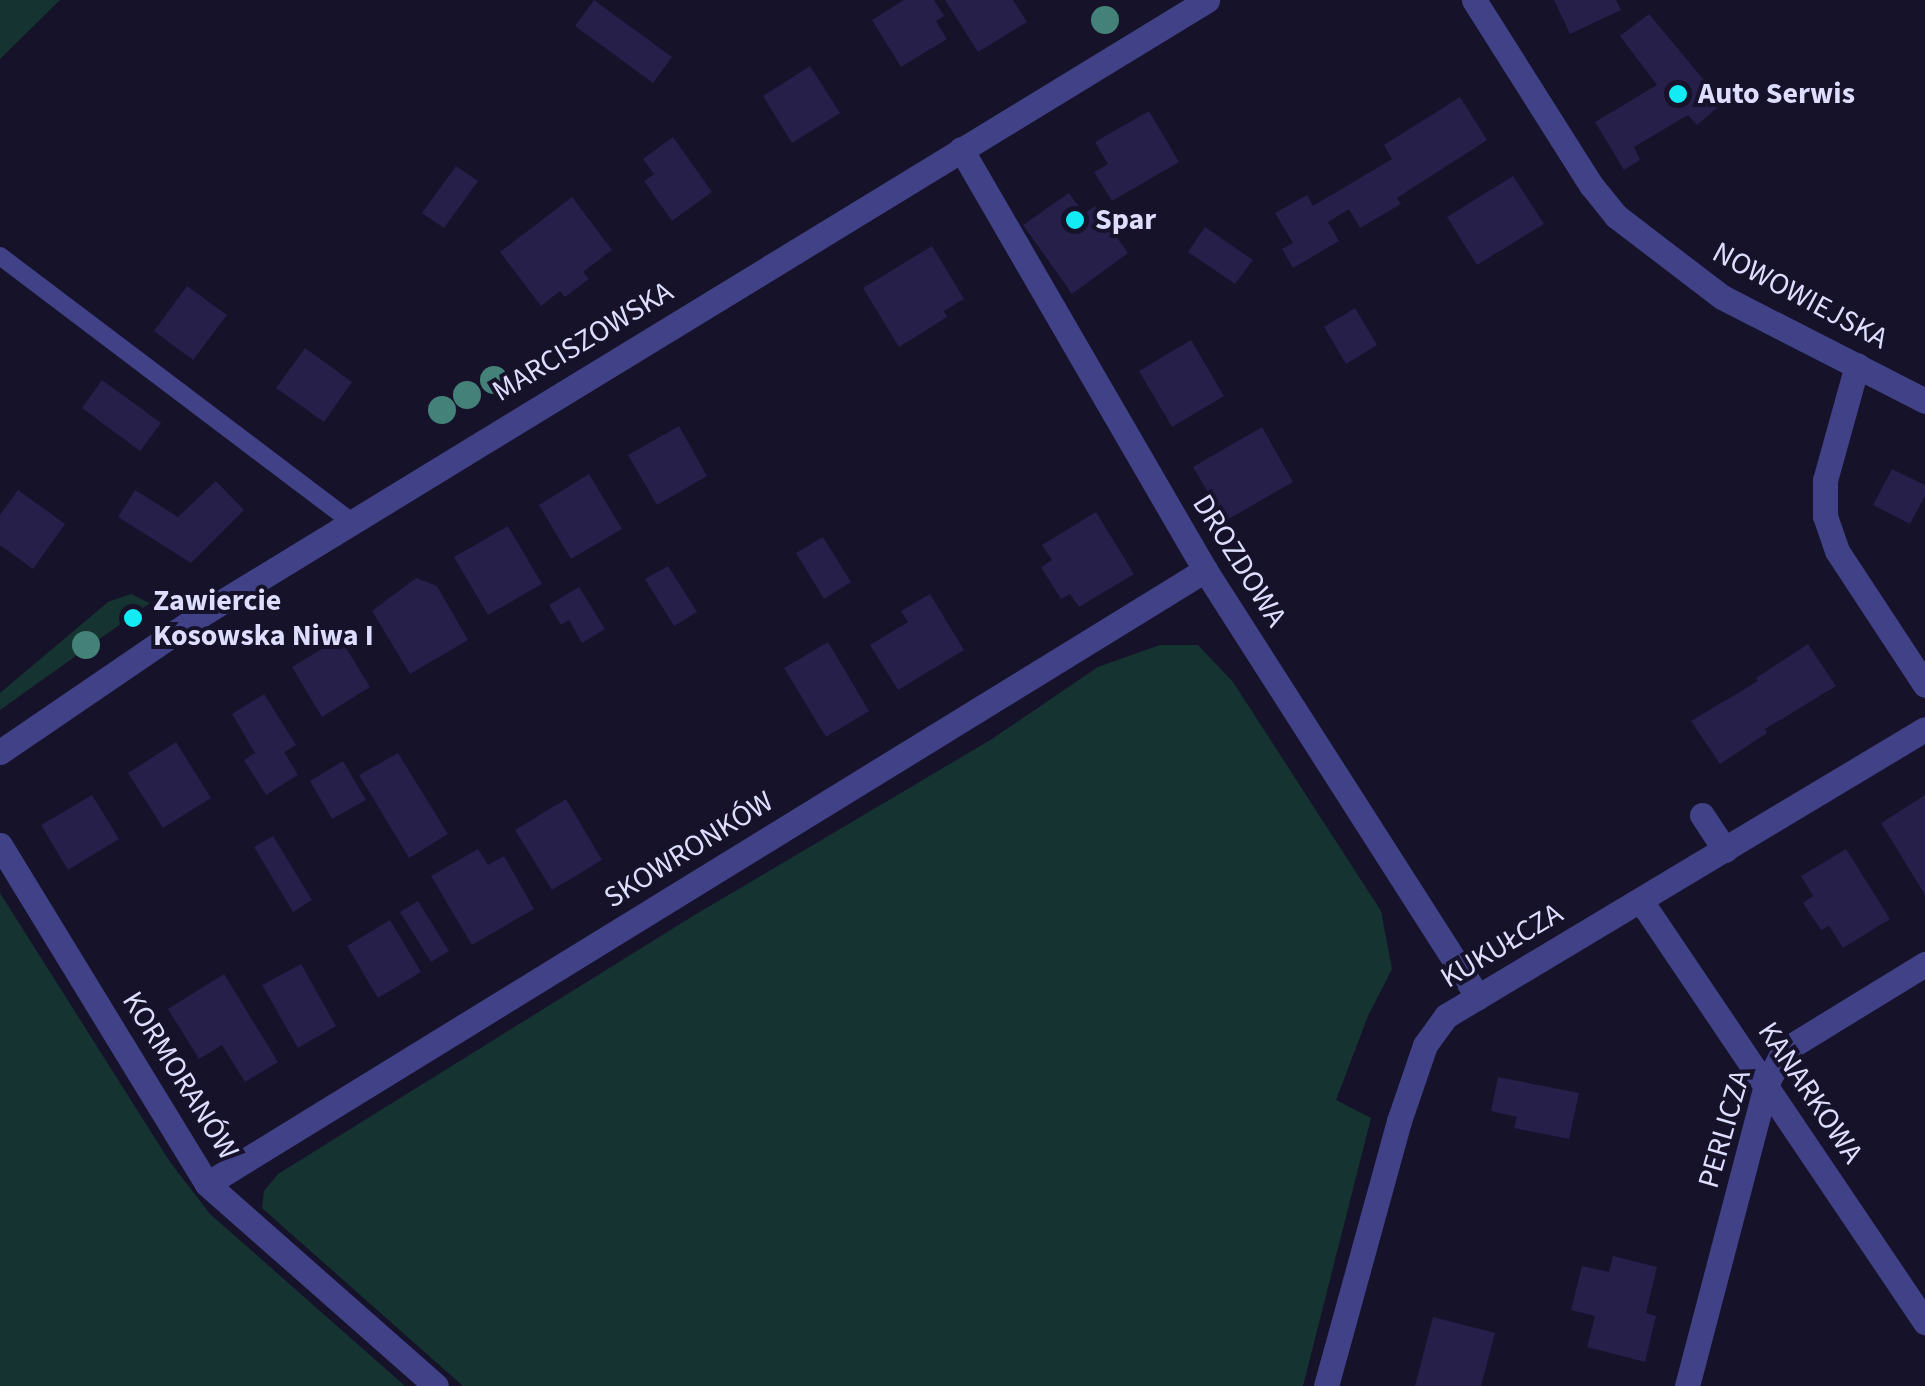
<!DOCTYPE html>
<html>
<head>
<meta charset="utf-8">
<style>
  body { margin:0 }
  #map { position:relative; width:1925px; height:1386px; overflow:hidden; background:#15122a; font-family:"Source Sans 3",sans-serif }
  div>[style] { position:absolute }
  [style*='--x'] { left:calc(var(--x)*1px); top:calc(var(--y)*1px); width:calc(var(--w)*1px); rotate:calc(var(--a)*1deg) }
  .green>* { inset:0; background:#153431 }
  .building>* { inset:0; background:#251f4a }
  .service>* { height:18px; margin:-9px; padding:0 9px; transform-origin:9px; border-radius:9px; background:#404186 }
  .minor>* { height:25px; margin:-12.5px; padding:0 12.5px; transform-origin:12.5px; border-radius:12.5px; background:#404186 }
  .tertiary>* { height:25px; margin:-12.5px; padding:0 12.5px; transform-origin:12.5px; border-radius:12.5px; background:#404186 }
  .trees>* { width:28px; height:28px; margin:-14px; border-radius:50%; background:#448178 }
  .dots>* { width:28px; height:28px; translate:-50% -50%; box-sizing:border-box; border:5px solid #15122a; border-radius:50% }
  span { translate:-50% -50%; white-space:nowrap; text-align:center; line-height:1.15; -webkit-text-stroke:8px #15122a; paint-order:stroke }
  .poi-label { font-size:30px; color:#deddfd; font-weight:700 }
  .left { translate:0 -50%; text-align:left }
  .street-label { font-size:30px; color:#deddfd }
</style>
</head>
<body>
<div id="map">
  <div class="green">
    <div style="clip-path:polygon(0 0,60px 0,0 59px)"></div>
    <div style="clip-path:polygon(131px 594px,150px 603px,0 710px,0 693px,108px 602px)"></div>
    <div style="clip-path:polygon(1160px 645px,1198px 645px,1233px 682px,1381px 911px,1392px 969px,1368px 1016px,1336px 1100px,1371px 1118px,1303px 1386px,463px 1386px,262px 1208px,264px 1191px,278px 1174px,693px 916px,992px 739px,1098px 667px)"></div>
    <div style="clip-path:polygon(0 893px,170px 1162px,210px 1214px,405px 1386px,0 1386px)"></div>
  </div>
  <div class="building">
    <div style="clip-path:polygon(594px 0,672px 57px,653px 83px,575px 26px)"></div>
    <div style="clip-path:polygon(904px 0,934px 0,944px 16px,936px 21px,947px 39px,901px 67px,872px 20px)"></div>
    <div style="clip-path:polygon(945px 0,1013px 0,1027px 22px,978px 52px)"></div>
    <div style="clip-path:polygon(1554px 0,1616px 0,1621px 10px,1570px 34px)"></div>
    <div style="clip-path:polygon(1649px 14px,1723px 103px,1697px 125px,1688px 115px,1634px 147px,1640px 160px,1624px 170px,1595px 122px,1657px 85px,1620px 36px)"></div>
    <div style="clip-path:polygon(810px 66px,840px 113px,792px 143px,763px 96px)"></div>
    <div style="clip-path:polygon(1460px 97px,1487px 140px,1397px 198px,1401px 204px,1360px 228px,1349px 209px,1328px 222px,1339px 241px,1293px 268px,1282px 249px,1293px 243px,1275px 213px,1307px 195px,1313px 206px,1392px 159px,1384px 145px)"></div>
    <div style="clip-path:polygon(1149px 111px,1179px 162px,1112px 201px,1094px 172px,1108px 164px,1095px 142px)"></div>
    <div style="clip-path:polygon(673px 137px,712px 192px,672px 221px,644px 181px,654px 174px,643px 159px)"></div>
    <div style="clip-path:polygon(456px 166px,478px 181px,444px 228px,422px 213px)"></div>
    <div style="clip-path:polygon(1513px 176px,1544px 224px,1477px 265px,1447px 217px)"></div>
    <div style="clip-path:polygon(1069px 193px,1084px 214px,1095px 206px,1128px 253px,1072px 294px,1023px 225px)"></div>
    <div style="clip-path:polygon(572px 197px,612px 250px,583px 272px,589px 279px,565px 297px,560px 291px,541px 306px,500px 252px)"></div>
    <div style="clip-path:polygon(1205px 227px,1253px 260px,1235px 284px,1188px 252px)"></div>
    <div style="clip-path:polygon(932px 246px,964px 299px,944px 311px,947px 317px,899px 347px,863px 288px)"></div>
    <div style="clip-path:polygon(187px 286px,227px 315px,193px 360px,154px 331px)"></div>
    <div style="clip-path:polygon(1355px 308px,1377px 345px,1346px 364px,1324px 327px)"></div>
    <div style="clip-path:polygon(1191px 340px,1224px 396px,1172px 427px,1139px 371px)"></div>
    <div style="clip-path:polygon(305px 348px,352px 382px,324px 422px,276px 388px)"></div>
    <div style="clip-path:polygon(102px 380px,161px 423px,140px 451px,82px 408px)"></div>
    <div style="clip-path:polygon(679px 426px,707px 476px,657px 505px,628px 455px)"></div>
    <div style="clip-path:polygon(1262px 427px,1293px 482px,1225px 521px,1193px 467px)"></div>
    <div style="clip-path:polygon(1892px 469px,1925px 485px,1925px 496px,1910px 524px,1873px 505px)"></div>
    <div style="clip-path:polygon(589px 474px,622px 529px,571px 559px,539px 505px)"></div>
    <div style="clip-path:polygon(216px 481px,244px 510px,191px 563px,118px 517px,135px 490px,178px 517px)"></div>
    <div style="clip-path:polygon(18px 490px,65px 524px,33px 569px,0 545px,0 515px)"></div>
    <div style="clip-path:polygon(1096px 512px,1134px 574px,1079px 607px,1070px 594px,1061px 599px,1041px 567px,1052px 560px,1042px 545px)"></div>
    <div style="clip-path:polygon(508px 526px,542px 584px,488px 615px,454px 557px)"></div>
    <div style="clip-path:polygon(823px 537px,851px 582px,824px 599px,796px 553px)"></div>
    <div style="clip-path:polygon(668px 566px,697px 612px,674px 626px,645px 579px)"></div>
    <div style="clip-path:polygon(416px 578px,437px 586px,468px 640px,410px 674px,372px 611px)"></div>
    <div style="clip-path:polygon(579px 587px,605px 629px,582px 643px,569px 620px,561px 625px,549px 605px)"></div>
    <div style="clip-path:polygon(930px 594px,964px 650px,898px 690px,870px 645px,908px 622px,901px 611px)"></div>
    <div style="clip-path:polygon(340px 638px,370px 687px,322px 717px,292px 667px)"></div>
    <div style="clip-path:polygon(828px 642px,869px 711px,826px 737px,784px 668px)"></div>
    <div style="clip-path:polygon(1808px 644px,1836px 686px,1765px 729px,1767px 733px,1720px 764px,1691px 721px,1758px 681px,1756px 678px)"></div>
    <div style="clip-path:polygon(264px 694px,296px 745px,284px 752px,298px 775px,266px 795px,244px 760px,255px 753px,232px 714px)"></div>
    <div style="clip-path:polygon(176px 742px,211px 798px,163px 828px,128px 773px)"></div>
    <div style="clip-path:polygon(398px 753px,448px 834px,409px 858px,359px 775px)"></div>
    <div style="clip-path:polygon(343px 761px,366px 800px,332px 819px,310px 781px)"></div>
    <div style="clip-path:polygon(92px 795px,119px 839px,68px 870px,41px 825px)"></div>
    <div style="clip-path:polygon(1925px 795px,1925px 895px,1881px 823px)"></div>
    <div style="clip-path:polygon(566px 799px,602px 860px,552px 890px,515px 830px)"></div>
    <div style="clip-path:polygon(273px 836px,312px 900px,293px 912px,254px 847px)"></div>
    <div style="clip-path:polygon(478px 849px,488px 865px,504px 856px,534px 909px,472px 945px,431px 876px)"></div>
    <div style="clip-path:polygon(1846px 849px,1890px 919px,1843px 948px,1829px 926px,1821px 930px,1803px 903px,1813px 896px,1801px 876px)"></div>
    <div style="clip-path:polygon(418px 901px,449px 951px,431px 962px,400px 912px)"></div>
    <div style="clip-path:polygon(390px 920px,421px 972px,378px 998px,347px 946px)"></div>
    <div style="clip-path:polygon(301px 964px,336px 1026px,298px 1048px,262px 985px)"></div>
    <div style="clip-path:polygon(224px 974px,278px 1062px,245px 1082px,222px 1045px,199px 1059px,168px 1009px)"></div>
    <div style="clip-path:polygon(1498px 1077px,1579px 1093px,1569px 1139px,1514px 1128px,1517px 1117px,1491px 1111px)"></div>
    <div style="clip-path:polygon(1613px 1256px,1657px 1267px,1646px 1313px,1656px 1316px,1645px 1362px,1587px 1347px,1595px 1316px,1571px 1310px,1582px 1266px,1609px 1272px)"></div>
    <div style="clip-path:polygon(1433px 1317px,1495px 1333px,1481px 1386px,1415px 1386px)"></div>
  </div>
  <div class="service">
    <div style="--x:0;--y:256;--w:440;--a:37.1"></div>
  </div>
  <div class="minor">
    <div style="--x:1474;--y:0;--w:219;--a:57.7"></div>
    <div style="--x:1591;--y:185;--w:40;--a:51"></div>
    <div style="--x:1616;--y:216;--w:133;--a:37.4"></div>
    <div style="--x:1722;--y:297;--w:228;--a:27.1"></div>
    <div style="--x:961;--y:149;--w:487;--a:59.9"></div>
    <div style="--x:1205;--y:570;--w:507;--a:57.41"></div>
    <div style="--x:1857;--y:365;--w:119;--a:105.5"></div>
    <div style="--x:1825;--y:480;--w:36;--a:90"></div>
    <div style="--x:1825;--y:516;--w:37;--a:71"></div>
    <div style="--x:1837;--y:551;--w:160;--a:56.7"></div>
    <div style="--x:1702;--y:815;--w:42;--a:56.7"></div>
    <div style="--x:0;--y:845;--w:397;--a:58.6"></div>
    <div style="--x:207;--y:1184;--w:305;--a:41.4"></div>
    <div style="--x:1641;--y:901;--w:508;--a:56"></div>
    <div style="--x:207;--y:1184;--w:1172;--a:-31.6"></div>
    <div style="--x:1326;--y:1386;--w:275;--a:-74.6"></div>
    <div style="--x:1399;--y:1121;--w:80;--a:-71.1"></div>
    <div style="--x:1425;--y:1045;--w:36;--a:-54"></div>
    <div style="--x:1446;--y:1016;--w:558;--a:-30.93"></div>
    <div style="--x:1687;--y:1386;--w:311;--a:-75.3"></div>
    <div style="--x:1766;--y:1085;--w:38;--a:-63"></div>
    <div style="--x:1783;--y:1051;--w:167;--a:-31.5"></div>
  </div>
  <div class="tertiary">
    <div style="--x:0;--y:752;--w:250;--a:-34.3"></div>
    <div style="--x:207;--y:611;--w:1172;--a:-31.42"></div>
  </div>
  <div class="trees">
    <div style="left:1105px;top:20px"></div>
    <div style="left:494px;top:380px"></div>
    <div style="left:467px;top:395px"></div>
    <div style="left:442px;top:410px"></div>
    <div style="left:86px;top:645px"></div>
  </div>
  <div class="dots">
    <div style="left:1678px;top:94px;background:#12ebf4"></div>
    <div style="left:1075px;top:220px;background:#12ebf4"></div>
    <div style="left:133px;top:618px;background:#12ebf4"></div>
  </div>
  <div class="poi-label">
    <span class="left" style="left:1698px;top:94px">Auto Serwis</span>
    <span class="left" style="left:1095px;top:220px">Spar</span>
    <span class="left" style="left:153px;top:618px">Zawiercie<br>Kosowska Niwa I</span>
  </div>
  <div class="street-label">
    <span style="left:1800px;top:296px;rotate:28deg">NOWOWIEJSKA</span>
    <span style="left:583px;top:342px;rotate:-31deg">MARCISZOWSKA</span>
    <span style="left:1239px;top:561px;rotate:58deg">DROZDOWA</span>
    <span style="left:689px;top:850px;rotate:-32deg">SKOWRONKÓW</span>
    <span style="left:1502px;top:946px;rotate:-31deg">KUKUŁCZA</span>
    <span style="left:180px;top:1076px;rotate:58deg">KORMORANÓW</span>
    <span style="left:1810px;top:1093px;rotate:56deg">KANARKOWA</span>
    <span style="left:1725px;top:1129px;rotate:-74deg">PERLICZA</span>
  </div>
</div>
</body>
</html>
